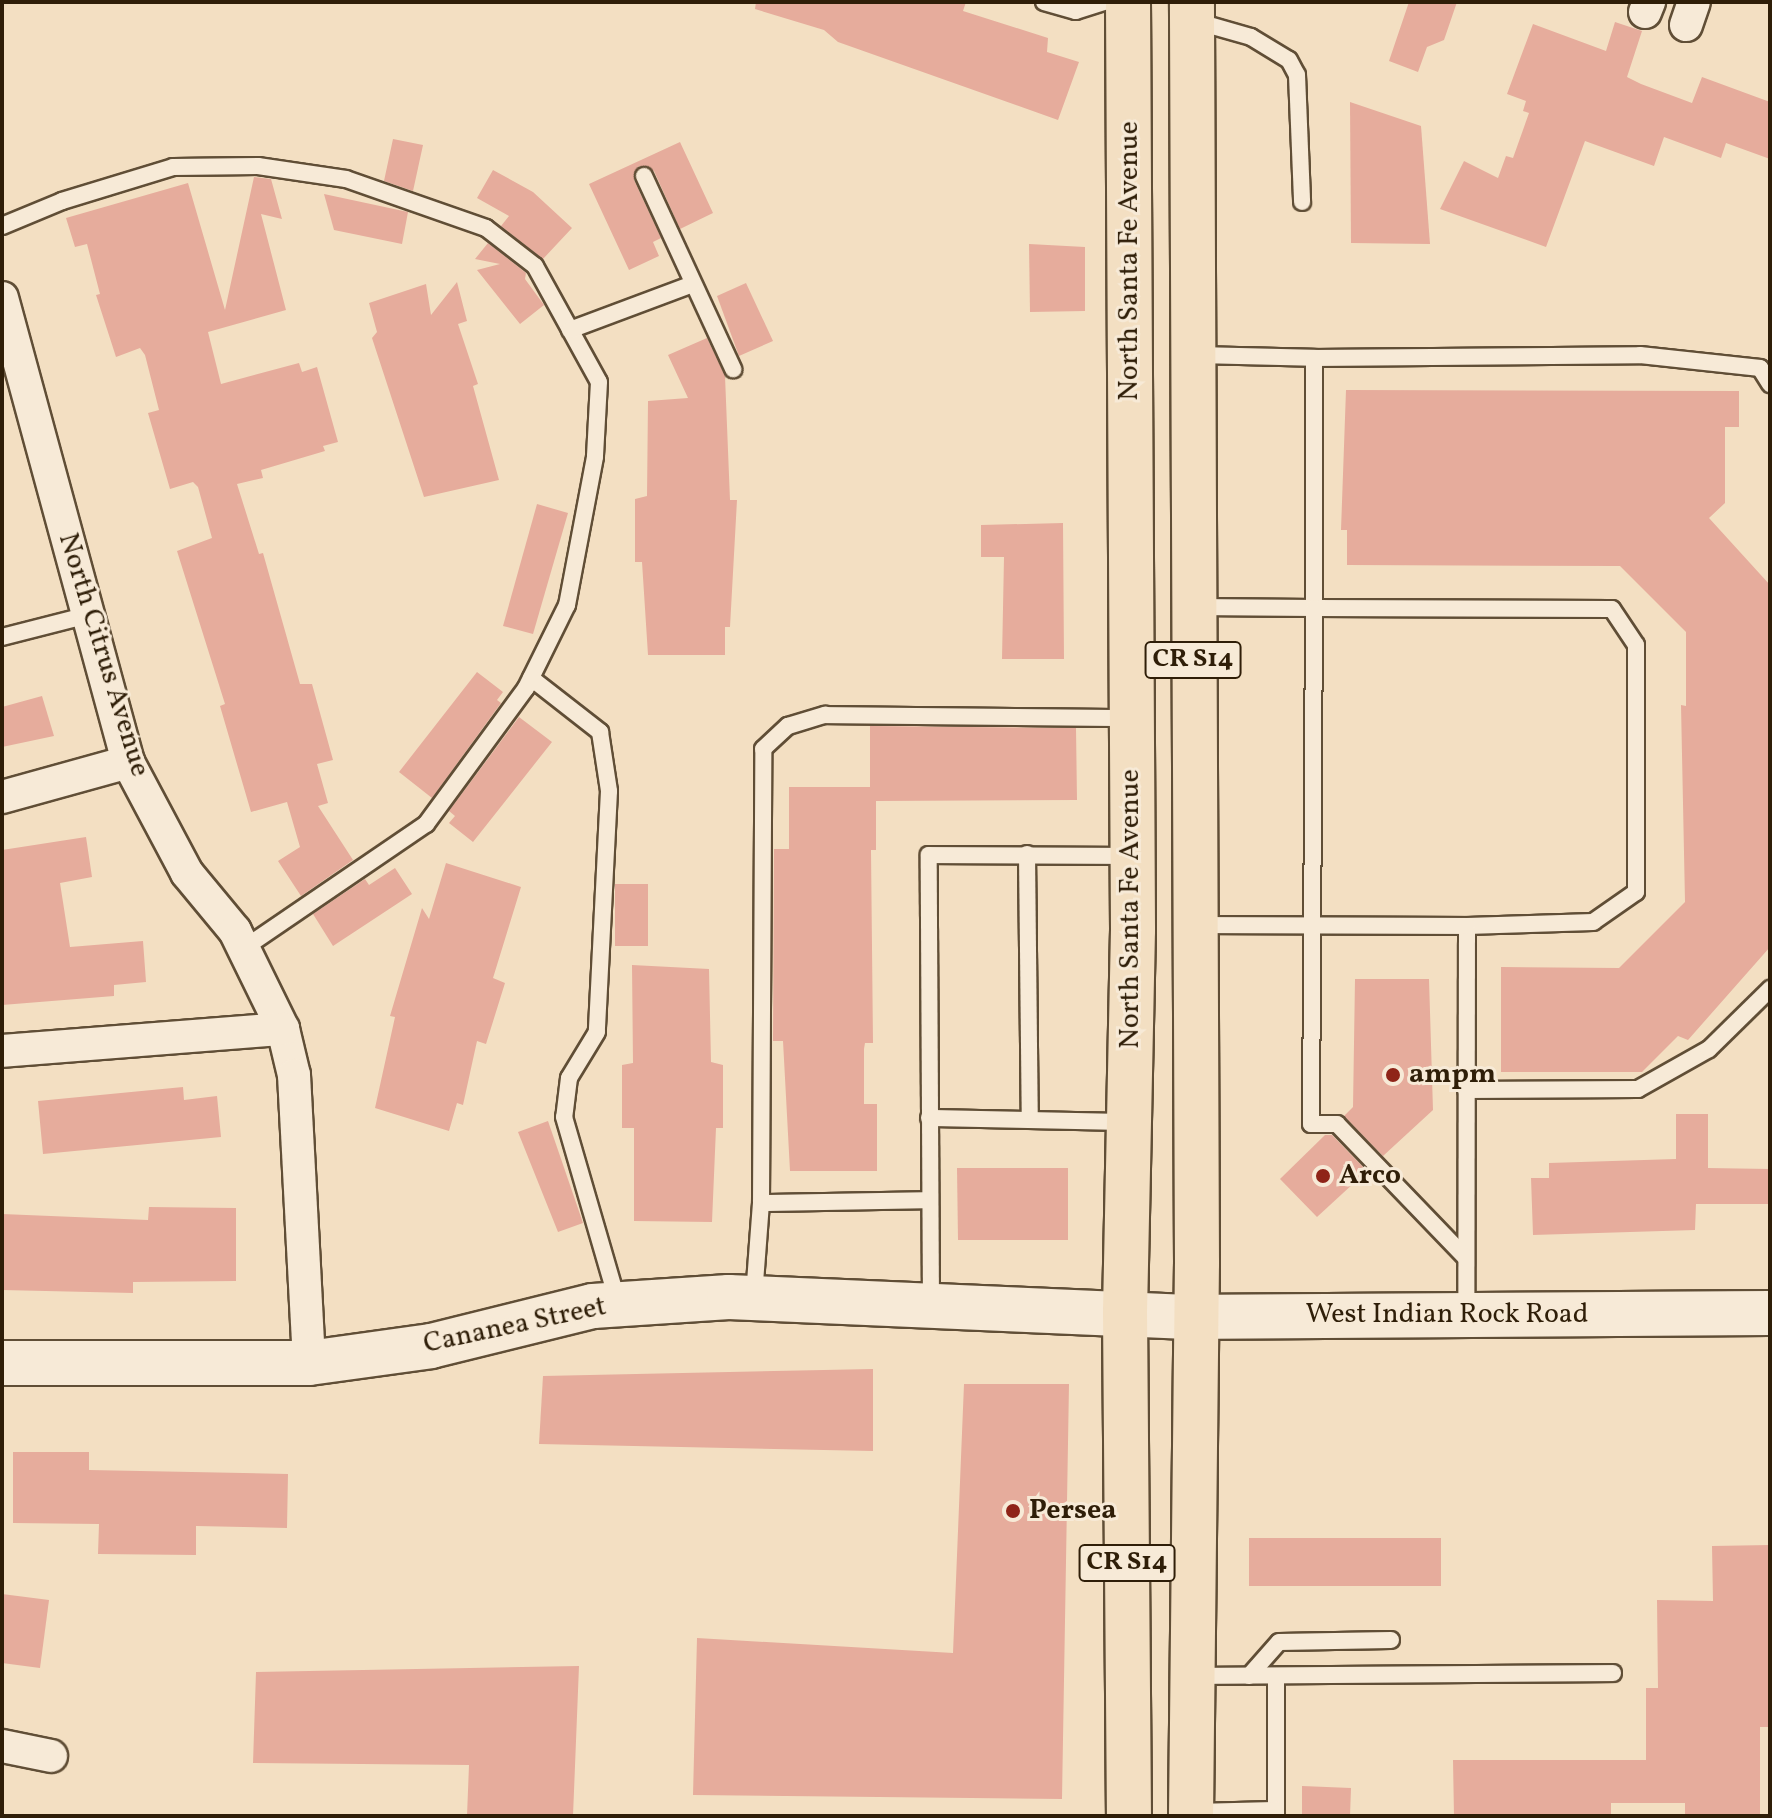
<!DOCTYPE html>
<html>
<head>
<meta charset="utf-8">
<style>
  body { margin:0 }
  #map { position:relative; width:1772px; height:1818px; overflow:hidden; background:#f3dfc2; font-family:Vollkorn,serif }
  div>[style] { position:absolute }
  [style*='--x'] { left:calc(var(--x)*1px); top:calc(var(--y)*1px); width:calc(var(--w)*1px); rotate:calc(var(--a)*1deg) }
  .building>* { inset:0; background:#e6ac9c }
  .roads { filter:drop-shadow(2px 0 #604e36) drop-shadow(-2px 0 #604e36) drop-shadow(0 2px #604e36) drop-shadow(0 -2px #604e36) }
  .lane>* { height:16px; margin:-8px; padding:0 8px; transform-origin:8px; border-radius:8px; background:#f7ead7 }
  .street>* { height:32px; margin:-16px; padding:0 16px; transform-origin:16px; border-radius:16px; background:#f7ead7 }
  .secondary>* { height:44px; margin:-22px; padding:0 22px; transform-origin:22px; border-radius:22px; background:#f7ead7 }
  .primary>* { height:44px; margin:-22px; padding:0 22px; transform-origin:22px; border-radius:22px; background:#f3dfc2 }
  .dots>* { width:22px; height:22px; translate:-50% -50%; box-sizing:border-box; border:4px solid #f7ead7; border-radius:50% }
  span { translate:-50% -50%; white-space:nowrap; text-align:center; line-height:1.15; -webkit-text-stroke:6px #f7ead7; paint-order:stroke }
  .shield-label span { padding:2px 6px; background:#f7ead7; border:2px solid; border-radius:6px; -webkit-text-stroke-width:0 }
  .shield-label { font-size:26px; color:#2f1e08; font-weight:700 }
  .street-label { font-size:28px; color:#2f1e08 }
  .poi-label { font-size:28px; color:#2f1e08; font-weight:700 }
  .left { translate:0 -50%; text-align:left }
  .frame { position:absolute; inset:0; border:4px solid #2f1e08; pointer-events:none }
</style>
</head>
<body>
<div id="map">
  <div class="building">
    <div style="clip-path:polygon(756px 2px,966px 2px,963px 11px,1048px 38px,1047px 52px,1079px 62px,1058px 120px,838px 42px,824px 30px,755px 9px)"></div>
    <div style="clip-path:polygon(1409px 2px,1457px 2px,1444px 40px,1427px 47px,1418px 72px,1389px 61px)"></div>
    <div style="clip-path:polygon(1615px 22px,1642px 31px,1627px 77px,1641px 84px,1692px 103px,1702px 77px,1770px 102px,1770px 159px,1726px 143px,1721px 158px,1664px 137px,1654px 166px,1585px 141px,1546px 247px,1440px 209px,1464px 161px,1498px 178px,1506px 156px,1513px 158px,1529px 113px,1523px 111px,1526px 101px,1507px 94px,1533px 24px,1606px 51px)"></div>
    <div style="clip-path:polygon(1350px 102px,1421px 126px,1430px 244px,1351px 243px)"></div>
    <div style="clip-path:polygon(393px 139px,423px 145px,413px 191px,384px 181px)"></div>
    <div style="clip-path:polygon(680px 142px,713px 213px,680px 229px,654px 171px,639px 166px,634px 180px,661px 238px,653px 242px,659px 256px,629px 270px,589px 184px)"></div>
    <div style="clip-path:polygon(493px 170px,533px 192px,572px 228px,543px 259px,501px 226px,509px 216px,477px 198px)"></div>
    <div style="clip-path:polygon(254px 177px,271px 179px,282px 219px,261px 214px,286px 310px,208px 332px,221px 384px,299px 363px,302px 372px,317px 367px,338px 442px,323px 446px,325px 451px,261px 470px,263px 478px,237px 484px,259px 554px,263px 553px,300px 684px,312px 684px,333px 760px,317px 764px,328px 803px,318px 806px,353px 860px,301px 896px,278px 861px,300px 847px,287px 802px,251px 812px,220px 706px,225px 704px,177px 551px,212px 538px,198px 487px,193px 482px,170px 489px,148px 413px,159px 410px,145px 355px,140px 348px,116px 357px,96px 295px,100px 294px,87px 244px,75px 247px,66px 218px,188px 183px,225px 310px)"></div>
    <div style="clip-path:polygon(324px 194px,408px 212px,402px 244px,334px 230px)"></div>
    <div style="clip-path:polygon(488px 243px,526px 273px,525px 279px,544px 305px,520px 324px,477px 270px,500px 264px,475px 259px)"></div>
    <div style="clip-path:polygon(1029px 244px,1085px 247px,1085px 311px,1030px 312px)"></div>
    <div style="clip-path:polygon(457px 282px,467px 321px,458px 324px,478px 384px,473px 386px,499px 480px,424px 497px,372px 338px,377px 332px,369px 303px,426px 284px,431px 315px)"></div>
    <div style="clip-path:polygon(746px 283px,773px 341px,739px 356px,717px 296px)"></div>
    <div style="clip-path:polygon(707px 338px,725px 376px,730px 500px,737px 500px,730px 627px,725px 627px,725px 655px,648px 655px,642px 562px,635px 562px,635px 499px,647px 496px,648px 401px,688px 398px,668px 355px)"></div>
    <div style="clip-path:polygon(1346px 390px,1739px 391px,1739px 427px,1725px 427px,1725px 503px,1709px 518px,1770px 585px,1770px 947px,1688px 1040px,1678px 1036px,1642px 1072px,1501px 1072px,1501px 967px,1619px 968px,1685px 902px,1681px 705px,1686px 706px,1686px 632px,1620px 566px,1347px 565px,1347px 530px,1341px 530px)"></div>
    <div style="clip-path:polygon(537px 504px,568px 513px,533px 634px,503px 626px)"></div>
    <div style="clip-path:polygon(1063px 523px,1064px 659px,1002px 659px,1004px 557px,981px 557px,981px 525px)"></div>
    <div style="clip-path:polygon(477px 672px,503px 692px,497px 700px,501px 703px,432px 798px,399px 772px)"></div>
    <div style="clip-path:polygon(42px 696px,54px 736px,2px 747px,2px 707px)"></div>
    <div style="clip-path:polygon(519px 717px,552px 742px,473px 842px,449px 823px,455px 816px,449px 811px)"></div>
    <div style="clip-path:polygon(870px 726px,1076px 728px,1077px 800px,876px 801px,876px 850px,871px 850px,873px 1043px,865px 1043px,864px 1049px,864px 1104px,877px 1104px,877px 1171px,790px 1171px,783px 1041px,773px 1041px,774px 849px,789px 849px,789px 787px,870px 787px)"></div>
    <div style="clip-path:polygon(86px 837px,92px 877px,60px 883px,70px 947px,143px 941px,146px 982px,114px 985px,114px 996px,2px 1005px,2px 850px)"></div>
    <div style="clip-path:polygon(446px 863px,521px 887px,493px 978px,505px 983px,486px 1044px,477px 1041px,463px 1105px,457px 1103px,449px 1131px,375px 1108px,395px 1017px,390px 1016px,422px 908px,429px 919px)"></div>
    <div style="clip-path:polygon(395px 868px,412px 894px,333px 946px,313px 914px,365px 879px,369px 885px)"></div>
    <div style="clip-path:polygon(615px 884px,648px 884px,648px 946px,615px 946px)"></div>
    <div style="clip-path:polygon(632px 965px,709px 969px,711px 1062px,723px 1065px,723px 1128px,716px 1128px,712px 1222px,634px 1221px,634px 1128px,622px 1128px,622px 1065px,633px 1063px)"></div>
    <div style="clip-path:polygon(1355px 979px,1429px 979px,1433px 1110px,1383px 1156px,1344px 1116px,1353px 1107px)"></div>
    <div style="clip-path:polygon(183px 1087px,184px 1100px,217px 1096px,221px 1137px,43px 1154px,38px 1101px)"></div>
    <div style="clip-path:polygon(1676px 1114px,1708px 1114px,1708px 1168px,1770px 1169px,1770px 1204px,1696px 1204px,1695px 1230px,1533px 1235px,1531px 1178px,1549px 1178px,1549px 1163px,1676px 1159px)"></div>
    <div style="clip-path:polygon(548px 1121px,583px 1223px,558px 1232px,518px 1132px)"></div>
    <div style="clip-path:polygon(1325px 1135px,1332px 1135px,1367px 1171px,1317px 1217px,1280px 1179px)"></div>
    <div style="clip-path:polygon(957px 1168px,1068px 1168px,1068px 1240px,958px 1240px)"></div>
    <div style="clip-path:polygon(149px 1207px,236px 1208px,236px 1281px,133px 1282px,133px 1293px,2px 1290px,2px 1214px,148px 1220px)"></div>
    <div style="clip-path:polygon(873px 1369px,873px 1451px,539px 1444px,543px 1376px)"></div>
    <div style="clip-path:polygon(964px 1384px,1069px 1384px,1062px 1799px,693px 1795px,697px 1638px,953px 1653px)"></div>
    <div style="clip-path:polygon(13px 1452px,89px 1452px,89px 1470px,288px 1474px,287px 1528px,196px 1526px,196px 1555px,98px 1554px,99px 1524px,13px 1523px)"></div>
    <div style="clip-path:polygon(1249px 1538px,1441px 1538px,1441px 1586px,1249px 1586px)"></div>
    <div style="clip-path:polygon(1770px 1545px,1770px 1727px,1760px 1727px,1760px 1816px,1685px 1816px,1685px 1803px,1611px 1803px,1611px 1816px,1454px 1816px,1453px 1760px,1646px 1760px,1646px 1688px,1658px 1688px,1657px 1600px,1713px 1601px,1712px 1546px)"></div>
    <div style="clip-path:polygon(2px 1594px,49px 1600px,40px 1668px,2px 1663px)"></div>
    <div style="clip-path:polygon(579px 1666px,573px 1816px,467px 1816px,469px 1765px,253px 1763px,256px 1672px)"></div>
    <div style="clip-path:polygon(1302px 1786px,1351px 1788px,1350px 1816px,1302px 1816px)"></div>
  </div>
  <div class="roads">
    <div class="lane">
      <div style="--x:1044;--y:2;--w:33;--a:16"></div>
      <div style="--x:1076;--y:11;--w:29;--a:-18"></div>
      <div style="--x:1195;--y:21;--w:58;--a:15.9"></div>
      <div style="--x:1251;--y:37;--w:44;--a:31.2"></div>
      <div style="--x:1289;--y:60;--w:17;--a:62"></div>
      <div style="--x:1297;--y:75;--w:127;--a:87.7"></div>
      <div style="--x:644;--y:176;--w:213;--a:65.2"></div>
      <div style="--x:2;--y:226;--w:65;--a:-22.6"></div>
      <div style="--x:62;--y:201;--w:116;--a:-17"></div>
      <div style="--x:173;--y:167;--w:85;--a:-0.7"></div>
      <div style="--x:258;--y:166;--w:89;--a:8.4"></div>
      <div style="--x:346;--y:179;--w:148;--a:19.3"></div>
      <div style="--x:486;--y:228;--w:62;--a:37.8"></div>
      <div style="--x:535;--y:266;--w:132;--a:61.1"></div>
      <div style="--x:599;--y:382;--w:75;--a:93.1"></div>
      <div style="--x:595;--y:457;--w:151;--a:100.7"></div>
      <div style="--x:567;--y:605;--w:93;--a:116.3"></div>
      <div style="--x:526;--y:688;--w:169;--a:126.3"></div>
      <div style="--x:426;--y:824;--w:220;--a:145.7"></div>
      <div style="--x:570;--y:330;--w:131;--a:-20.5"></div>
      <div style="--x:1195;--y:355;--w:119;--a:1.4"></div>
      <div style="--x:1314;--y:358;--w:250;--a:90"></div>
      <div style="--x:1314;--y:608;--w:298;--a:0.2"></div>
      <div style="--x:1612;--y:609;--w:43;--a:56.3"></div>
      <div style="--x:1636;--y:645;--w:247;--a:90"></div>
      <div style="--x:1636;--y:892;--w:52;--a:145.1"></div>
      <div style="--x:1593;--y:922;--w:126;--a:178.2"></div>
      <div style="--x:1467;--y:926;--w:388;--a:90.1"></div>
      <div style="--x:1314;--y:358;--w:326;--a:-0.5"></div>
      <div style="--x:1640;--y:355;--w:121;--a:6.2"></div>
      <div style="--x:1760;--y:368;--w:19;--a:58"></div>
      <div style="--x:1195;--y:607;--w:119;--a:0.5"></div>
      <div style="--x:1314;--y:608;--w:516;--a:90.33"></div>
      <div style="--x:1311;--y:1124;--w:26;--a:0"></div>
      <div style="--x:1337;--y:1124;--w:186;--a:46.1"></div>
      <div style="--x:2;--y:637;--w:89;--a:-14.3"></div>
      <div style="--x:531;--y:678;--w:88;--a:38"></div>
      <div style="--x:600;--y:732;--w:60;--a:81.3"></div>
      <div style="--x:609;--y:791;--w:241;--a:92.9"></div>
      <div style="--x:597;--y:1032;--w:54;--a:121.3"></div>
      <div style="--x:569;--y:1078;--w:39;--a:97"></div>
      <div style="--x:564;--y:1117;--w:194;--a:73.8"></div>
      <div style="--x:1027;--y:854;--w:266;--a:89.4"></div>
      <div style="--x:1197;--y:925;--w:270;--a:0.2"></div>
      <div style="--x:1466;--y:1090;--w:172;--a:-0.3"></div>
      <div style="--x:1638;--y:1089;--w:81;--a:-29.4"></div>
      <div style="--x:1709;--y:1049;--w:86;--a:-44.5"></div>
      <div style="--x:929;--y:1118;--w:198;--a:1.2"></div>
      <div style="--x:761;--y:1203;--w:454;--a:-89.7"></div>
      <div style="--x:763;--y:749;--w:34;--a:-43"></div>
      <div style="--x:788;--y:726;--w:39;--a:-17"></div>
      <div style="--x:825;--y:715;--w:306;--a:0.6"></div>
      <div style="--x:754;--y:1296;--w:93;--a:-85.7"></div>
      <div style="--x:761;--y:1203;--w:169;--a:-1"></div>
      <div style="--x:931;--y:1304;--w:449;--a:-90.3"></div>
      <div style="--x:929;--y:855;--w:202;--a:0.3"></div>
      <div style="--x:1194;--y:1676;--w:419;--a:-0.4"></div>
      <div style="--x:1249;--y:1676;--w:45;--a:-48.6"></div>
      <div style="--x:1279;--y:1642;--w:112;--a:-1"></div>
      <div style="--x:1276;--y:1676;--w:140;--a:90"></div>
      <div style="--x:1193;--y:1812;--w:83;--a:-1.4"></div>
    </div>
    <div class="street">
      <div style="--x:1645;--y:12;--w:11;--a:-68"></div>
      <div style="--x:1686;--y:25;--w:24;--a:-71"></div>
      <div style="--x:2;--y:298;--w:481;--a:74.8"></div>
      <div style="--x:128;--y:762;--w:126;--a:62"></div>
      <div style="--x:187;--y:873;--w:75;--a:50.4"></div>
      <div style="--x:235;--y:931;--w:109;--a:63.9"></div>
      <div style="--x:283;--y:1029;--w:47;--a:76.6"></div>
      <div style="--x:294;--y:1075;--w:288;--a:87"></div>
      <div style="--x:2;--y:797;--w:131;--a:-15.5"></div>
      <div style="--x:2;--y:1051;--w:282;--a:-4.5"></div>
      <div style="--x:2;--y:1746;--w:50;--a:11.5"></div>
    </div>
    <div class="secondary">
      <div style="--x:2;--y:1363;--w:307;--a:0"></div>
      <div style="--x:309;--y:1363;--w:123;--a:-7.9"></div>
      <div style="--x:431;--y:1346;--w:167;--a:-13.9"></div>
      <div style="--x:593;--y:1306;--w:136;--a:-3.8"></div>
      <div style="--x:729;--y:1297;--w:465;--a:2.5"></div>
      <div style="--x:1194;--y:1317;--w:576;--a:-0.4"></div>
    </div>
    <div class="primary">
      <div style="--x:1128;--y:2;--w:928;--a:89.69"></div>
      <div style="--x:1133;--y:930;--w:381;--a:91.2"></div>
      <div style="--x:1125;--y:1311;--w:505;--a:89.55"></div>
      <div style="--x:1191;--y:1816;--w:553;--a:-89.38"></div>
      <div style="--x:1197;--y:1263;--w:1261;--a:-90.23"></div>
    </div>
  </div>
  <div class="dots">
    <div style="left:1393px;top:1075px;background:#8f2418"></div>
    <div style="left:1323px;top:1176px;background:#8f2418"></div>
    <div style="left:1013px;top:1511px;background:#8f2418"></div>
  </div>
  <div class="shield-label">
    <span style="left:1193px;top:660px">CR S14</span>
    <span style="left:1127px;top:1563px">CR S14</span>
  </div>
  <div class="street-label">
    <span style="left:1130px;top:261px;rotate:-90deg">North Santa Fe Avenue</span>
    <span style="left:103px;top:655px;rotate:73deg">North Citrus Avenue</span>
    <span style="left:1131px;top:909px;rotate:-90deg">North Santa Fe Avenue</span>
    <span style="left:1447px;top:1315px">West Indian Rock Road</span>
    <span style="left:515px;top:1326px;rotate:-12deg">Cananea Street</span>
  </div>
  <div class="poi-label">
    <span class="left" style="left:1409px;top:1075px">ampm</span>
    <span class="left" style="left:1339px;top:1176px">Arco</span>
    <span class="left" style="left:1029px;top:1511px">Persea</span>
  </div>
  <div class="frame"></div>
</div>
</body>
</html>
